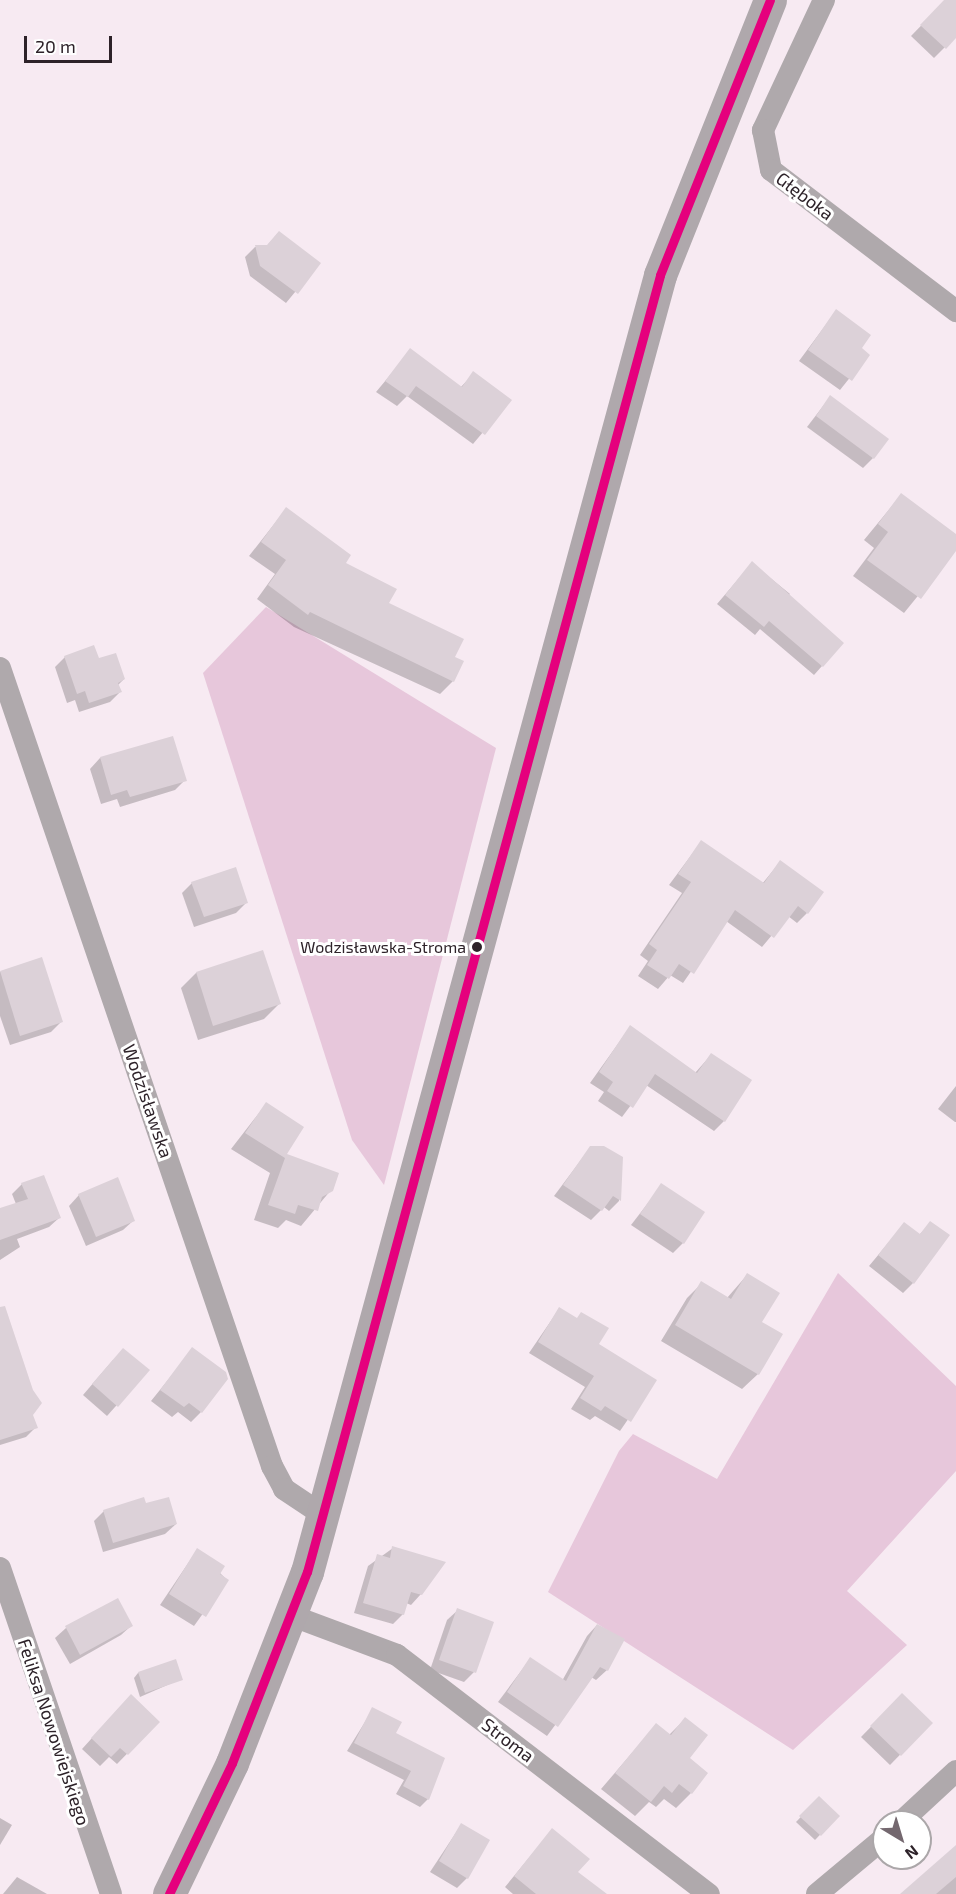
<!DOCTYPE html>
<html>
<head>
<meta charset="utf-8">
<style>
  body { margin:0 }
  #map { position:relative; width:956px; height:1894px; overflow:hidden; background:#f7eaf2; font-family:"Exo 2",sans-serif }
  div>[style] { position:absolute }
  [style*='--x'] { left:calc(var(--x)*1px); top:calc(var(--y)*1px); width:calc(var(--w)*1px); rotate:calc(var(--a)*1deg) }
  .green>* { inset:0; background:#e7c7db }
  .shadow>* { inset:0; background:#0003 }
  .building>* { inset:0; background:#dcd1d8 }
  .street>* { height:22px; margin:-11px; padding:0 11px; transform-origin:11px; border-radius:11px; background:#afa9ac }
  .secondary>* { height:33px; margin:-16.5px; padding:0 16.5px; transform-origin:16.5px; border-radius:16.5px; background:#afa8ac }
  .bus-1>* { height:9px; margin:-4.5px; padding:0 4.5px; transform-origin:4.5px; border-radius:4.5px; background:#e5007d }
  .dots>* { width:16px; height:16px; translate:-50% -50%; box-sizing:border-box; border:3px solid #fff; border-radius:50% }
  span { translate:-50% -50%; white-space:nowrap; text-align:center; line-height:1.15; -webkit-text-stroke:6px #fff; paint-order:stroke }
  .bus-label { font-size:16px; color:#2d2229 }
  .right { translate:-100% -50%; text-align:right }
  .street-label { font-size:18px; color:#2d2229 }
  .north { position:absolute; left:872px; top:1810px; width:60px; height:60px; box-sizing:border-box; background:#fff; border:2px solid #aba7a9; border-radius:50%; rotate:142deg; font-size:16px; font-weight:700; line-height:24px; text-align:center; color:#2d2229 }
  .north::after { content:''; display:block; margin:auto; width:21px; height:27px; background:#74686f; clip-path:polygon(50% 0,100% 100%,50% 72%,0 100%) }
  .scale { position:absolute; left:24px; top:36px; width:88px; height:27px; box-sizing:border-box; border:3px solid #2d2229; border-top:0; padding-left:8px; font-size:18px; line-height:21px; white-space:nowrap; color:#2d2229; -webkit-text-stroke:4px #fff; paint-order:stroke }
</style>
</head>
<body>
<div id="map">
  <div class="green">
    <div style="clip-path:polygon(266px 607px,496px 748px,384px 1185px,352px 1140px,203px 673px)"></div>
    <div style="clip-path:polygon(838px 1273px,956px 1386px,956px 1471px,847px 1591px,907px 1645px,793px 1750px,548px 1592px,619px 1451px,633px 1434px,717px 1479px)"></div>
  </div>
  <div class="shadow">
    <div style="clip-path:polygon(946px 0,956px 5px,956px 36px,934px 58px,911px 36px)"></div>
    <div style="clip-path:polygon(279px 232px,319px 263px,286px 303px,250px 276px,245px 257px,255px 247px,266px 247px)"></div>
    <div style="clip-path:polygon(836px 311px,860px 349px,868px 355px,840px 390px,799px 361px)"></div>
    <div style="clip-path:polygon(411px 350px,460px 388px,474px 373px,510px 400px,473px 444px,407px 396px,397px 406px,376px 392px)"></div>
    <div style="clip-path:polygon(830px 397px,873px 458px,863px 468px,807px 427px)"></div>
    <div style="clip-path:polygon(901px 495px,956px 536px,956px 549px,904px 613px,853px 576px,874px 548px,864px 540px)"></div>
    <div style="clip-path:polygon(286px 509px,387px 604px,453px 657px,453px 681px,440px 694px,294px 627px,257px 599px,275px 574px,249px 556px)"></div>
    <div style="clip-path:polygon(752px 563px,790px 594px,787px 597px,822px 666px,814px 675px,760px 629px,755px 635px,717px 604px)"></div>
    <div style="clip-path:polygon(65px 657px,99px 660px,124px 679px,118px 685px,120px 692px,110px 702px,79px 712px,75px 700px,67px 703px,55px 667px)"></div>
    <div style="clip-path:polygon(100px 758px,185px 780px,175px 790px,120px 807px,117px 799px,101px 804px,90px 769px)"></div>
    <div style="clip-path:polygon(701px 842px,762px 884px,780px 862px,807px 913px,797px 923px,788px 916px,762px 947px,726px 921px,683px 983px,670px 975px,658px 989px,638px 976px,648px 961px,640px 955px,682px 893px,669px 885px)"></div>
    <div style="clip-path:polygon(192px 883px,247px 902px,236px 913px,194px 927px,182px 893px)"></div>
    <div style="clip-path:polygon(262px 952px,279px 1004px,264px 1019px,198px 1040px,181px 988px,196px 973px)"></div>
    <div style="clip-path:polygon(41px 959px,61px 1022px,51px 1032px,10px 1045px,0 1016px,0 972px)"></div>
    <div style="clip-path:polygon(630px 1027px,695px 1073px,711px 1055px,724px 1121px,714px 1131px,646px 1085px,622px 1117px,598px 1101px,604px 1092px,590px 1083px)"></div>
    <div style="clip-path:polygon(956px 1086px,956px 1122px,955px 1122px,938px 1109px)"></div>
    <div style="clip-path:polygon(266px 1104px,285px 1155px,331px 1190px,301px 1226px,286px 1220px,278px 1228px,254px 1220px,270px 1173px,231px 1149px)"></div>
    <div style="clip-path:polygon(590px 1148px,621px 1158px,619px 1201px,609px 1211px,604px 1207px,591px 1220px,554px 1196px)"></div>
    <div style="clip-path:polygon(22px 1184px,59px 1218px,49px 1227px,17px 1239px,20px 1247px,0 1260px,0 1209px,16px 1204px,12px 1194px)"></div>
    <div style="clip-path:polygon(662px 1185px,683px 1243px,673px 1253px,631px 1225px)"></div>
    <div style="clip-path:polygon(79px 1195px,134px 1220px,123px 1230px,86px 1246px,69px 1206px)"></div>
    <div style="clip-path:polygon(931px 1223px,913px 1283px,903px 1293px,869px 1266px,904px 1224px,919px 1235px)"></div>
    <div style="clip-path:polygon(747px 1275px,760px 1322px,758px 1374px,742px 1389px,661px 1341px,687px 1298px,702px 1283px,727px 1298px)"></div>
    <div style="clip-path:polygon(559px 1309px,597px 1344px,655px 1380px,620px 1431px,595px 1416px,590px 1420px,571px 1409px,585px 1387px,529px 1353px)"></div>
    <div style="clip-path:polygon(0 1310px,36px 1427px,26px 1437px,0 1445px)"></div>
    <div style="clip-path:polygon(193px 1349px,201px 1412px,191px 1422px,178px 1412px,172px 1417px,151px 1401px)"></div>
    <div style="clip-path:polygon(113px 1360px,148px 1370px,107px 1416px,83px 1395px)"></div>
    <div style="clip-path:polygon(104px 1511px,176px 1524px,165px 1534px,103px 1552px,94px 1521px)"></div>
    <div style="clip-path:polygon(393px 1548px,421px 1594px,411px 1605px,406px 1603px,403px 1614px,393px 1624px,354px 1613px,368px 1566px)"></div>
    <div style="clip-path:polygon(197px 1550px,227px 1580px,194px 1626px,160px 1605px)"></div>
    <div style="clip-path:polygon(111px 1603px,132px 1625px,121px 1635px,70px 1664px,55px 1638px,66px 1628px)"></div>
    <div style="clip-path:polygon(458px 1610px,474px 1672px,464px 1682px,430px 1670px,447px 1620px)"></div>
    <div style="clip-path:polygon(597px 1625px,607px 1670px,596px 1680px,591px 1677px,547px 1736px,498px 1702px,530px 1659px,562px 1681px,587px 1636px)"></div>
    <div style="clip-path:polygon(138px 1673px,181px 1679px,140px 1697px,134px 1678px)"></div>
    <div style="clip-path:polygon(902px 1695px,931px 1723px,890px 1765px,861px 1737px)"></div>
    <div style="clip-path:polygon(121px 1706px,158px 1722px,117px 1764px,109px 1757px,100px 1766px,82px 1749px)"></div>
    <div style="clip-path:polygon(373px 1709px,394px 1734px,428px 1799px,420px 1807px,396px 1794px,404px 1780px,347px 1751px)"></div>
    <div style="clip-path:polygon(685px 1719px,691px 1793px,676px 1808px,664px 1799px,656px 1807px,649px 1802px,635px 1816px,601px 1789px,656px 1725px,669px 1735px)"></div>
    <div style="clip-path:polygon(819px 1798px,838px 1816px,815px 1840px,796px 1822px)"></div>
    <div style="clip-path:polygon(0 1818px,12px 1825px,0 1845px)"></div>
    <div style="clip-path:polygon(461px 1825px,467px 1878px,457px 1888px,430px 1872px)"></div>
    <div style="clip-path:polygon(552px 1830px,576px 1872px,604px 1894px,513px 1894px,505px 1887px)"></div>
    <div style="clip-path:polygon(956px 1862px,956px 1894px,902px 1894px)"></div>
    <div style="clip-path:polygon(17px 1877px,47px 1894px,3px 1894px)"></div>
  </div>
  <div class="building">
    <div style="clip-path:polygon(944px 0,956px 0,956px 38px,946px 49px,920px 25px)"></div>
    <div style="clip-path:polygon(279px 231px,321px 263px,298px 294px,260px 266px,255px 245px,267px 245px)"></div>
    <div style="clip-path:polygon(836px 309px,871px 335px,862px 348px,870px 355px,852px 381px,808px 350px)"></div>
    <div style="clip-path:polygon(410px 348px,462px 387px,473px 371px,512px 400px,485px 435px,416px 386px,408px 397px,385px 381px)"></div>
    <div style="clip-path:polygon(830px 395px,889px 439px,874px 459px,816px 416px)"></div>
    <div style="clip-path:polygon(901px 493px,956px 534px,956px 551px,921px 599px,867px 560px,888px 532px,878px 524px)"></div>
    <div style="clip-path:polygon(286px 507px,351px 555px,346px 563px,397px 589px,389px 603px,464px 639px,455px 657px,464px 661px,454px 682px,310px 612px,308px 615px,268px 585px,286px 560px,261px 542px)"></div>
    <div style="clip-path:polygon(752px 561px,844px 643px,823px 667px,769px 621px,764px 627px,725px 595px)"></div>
    <div style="clip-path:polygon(94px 645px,99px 658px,116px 653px,125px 679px,118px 683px,122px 692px,89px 703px,85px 691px,77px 694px,64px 656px)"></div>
    <div style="clip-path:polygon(173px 736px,187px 781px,130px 797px,127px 790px,111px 795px,100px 757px)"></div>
    <div style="clip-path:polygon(701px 840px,764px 883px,780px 860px,824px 892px,808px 914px,798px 906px,774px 938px,735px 910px,694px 974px,679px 964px,669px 979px,647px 965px,657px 950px,649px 944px,691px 882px,678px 874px)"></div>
    <div style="clip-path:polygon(236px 867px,248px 903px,204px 917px,191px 882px)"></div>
    <div style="clip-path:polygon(263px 950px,281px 1004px,213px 1026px,196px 972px)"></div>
    <div style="clip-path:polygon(42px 957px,63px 1022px,20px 1036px,0 971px)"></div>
    <div style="clip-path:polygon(630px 1025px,697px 1073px,711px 1053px,752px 1080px,725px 1122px,655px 1074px,633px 1108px,607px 1091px,613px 1082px,599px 1072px)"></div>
    <div style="clip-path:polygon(266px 1102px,304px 1127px,287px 1154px,339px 1173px,333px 1191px,322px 1197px,318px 1211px,298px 1205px,295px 1214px,268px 1205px,285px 1158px,245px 1133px)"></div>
    <div style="clip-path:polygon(590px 1146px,604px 1146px,623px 1157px,621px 1201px,613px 1196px,602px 1211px,563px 1185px)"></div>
    <div style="clip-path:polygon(44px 1175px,61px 1218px,0 1240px,0 1208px,28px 1199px,21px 1183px)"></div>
    <div style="clip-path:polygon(118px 1177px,135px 1221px,96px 1237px,78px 1194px)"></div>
    <div style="clip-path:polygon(661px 1183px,705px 1212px,684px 1244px,640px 1214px)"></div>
    <div style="clip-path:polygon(930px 1221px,950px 1235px,914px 1284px,878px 1255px,904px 1222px,920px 1234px)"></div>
    <div style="clip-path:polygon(747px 1273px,780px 1293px,762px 1322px,783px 1334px,759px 1375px,675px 1325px,701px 1281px,731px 1299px)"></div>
    <div style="clip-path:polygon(5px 1306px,33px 1390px,42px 1403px,33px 1415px,38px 1428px,0 1440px,0 1307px)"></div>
    <div style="clip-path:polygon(559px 1307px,577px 1318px,581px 1312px,609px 1328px,599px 1344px,657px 1380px,631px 1422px,605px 1406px,601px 1411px,580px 1398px,594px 1376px,538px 1342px)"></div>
    <div style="clip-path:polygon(192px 1347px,226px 1372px,228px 1379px,202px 1413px,189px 1403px,184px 1407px,160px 1390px)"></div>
    <div style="clip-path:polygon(123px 1348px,150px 1370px,118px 1407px,92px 1384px)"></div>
    <div style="clip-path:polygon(144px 1497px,146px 1503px,169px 1497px,177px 1524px,113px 1543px,103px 1510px)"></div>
    <div style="clip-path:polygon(392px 1546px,446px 1562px,422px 1595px,411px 1592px,404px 1615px,363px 1603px,377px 1554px,390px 1558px)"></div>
    <div style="clip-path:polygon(197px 1548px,225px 1566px,220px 1574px,229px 1580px,206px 1617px,169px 1594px)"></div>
    <div style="clip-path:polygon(118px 1598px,133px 1626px,80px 1655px,65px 1626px)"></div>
    <div style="clip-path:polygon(457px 1608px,494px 1622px,476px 1673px,439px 1660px)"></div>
    <div style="clip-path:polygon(597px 1624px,625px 1639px,608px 1671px,600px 1667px,558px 1727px,507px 1692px,530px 1657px,566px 1681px)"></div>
    <div style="clip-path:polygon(176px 1659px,183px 1680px,145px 1693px,138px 1672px)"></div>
    <div style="clip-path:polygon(902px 1693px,933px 1723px,901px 1756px,870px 1726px)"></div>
    <div style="clip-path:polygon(131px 1694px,160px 1722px,128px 1755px,120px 1748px,111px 1757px,91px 1738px)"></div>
    <div style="clip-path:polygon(372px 1707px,402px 1722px,396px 1733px,445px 1758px,429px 1800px,403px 1786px,411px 1771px,354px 1743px)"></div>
    <div style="clip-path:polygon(685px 1717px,708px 1735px,690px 1758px,708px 1773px,692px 1794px,679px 1784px,672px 1793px,664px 1786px,651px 1802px,615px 1773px,656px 1723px,671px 1735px)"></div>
    <div style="clip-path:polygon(819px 1796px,840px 1816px,821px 1836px,799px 1816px)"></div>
    <div style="clip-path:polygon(461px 1823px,490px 1840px,468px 1879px,439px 1861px)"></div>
    <div style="clip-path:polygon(552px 1828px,590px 1859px,578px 1872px,607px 1894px,536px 1894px,514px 1876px)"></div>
    <div style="clip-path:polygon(956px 1845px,956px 1877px,936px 1894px,900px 1894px)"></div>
  </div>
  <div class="street">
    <div style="--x:824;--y:0;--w:144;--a:115.1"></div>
    <div style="--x:763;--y:130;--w:41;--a:78.7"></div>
    <div style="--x:771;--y:170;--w:233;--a:37.3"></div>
    <div style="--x:0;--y:668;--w:843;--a:71.18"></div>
    <div style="--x:272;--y:1466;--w:26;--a:62"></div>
    <div style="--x:284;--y:1489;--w:47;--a:33.7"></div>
    <div style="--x:0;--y:1568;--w:344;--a:71.2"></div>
    <div style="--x:290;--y:1615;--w:114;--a:20.5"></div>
    <div style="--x:397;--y:1655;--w:393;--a:37.5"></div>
    <div style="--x:901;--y:1822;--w:75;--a:-42.8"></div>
    <div style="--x:817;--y:1894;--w:87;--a:-39.9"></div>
  </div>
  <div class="secondary">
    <div style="--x:169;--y:1894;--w:145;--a:-64.3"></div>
    <div style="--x:232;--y:1763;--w:205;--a:-68.6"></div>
    <div style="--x:307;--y:1572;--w:1344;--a:-74.77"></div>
    <div style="--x:660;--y:275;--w:296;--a:-68.2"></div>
  </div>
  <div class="bus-1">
    <div style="--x:169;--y:1894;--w:145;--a:-64.3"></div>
    <div style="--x:232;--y:1763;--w:205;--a:-68.6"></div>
    <div style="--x:307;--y:1572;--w:1344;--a:-74.77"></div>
    <div style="--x:660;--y:275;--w:296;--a:-68.2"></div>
  </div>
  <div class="dots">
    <div style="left:477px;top:947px;background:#2d2229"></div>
  </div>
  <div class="bus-label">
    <span class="right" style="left:466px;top:947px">Wodzisławska-Stroma</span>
  </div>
  <div class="street-label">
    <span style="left:805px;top:196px;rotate:37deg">Głęboka</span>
    <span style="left:148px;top:1101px;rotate:71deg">Wodzisławska</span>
    <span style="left:54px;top:1732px;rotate:72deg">Feliksa Nowowiejskiego</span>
    <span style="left:508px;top:1740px;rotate:37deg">Stroma</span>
  </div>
  <div class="north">N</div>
  <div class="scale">20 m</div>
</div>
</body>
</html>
